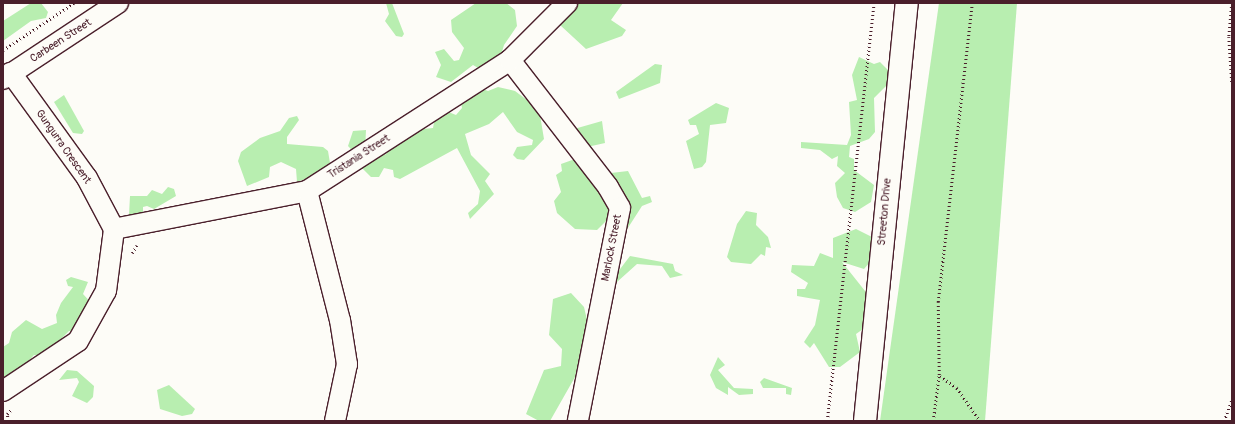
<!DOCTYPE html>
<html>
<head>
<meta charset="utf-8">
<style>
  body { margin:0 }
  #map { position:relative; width:1235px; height:424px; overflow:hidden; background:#fdfcf7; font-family:Pangolin,sans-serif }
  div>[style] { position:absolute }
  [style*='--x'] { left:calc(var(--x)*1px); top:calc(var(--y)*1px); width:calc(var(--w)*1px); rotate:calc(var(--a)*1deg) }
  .green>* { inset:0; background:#b8eeb0 }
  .path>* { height:2.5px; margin-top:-1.25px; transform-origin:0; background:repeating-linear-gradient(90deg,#4a1f2b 0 1px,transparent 0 4px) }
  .roads { filter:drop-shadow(1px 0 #4a1f2b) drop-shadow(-1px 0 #4a1f2b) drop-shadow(0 1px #4a1f2b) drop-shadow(0 -1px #4a1f2b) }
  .minor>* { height:20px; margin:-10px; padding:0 10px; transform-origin:10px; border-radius:10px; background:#fdfcf7 }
  .secondary>* { height:22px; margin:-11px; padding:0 11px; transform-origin:11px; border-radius:11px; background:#fdfcf7 }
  span { translate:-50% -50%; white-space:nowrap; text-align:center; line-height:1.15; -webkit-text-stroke:3px #fdfcf7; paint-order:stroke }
  .street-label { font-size:11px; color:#4a1f2b }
  .frame { position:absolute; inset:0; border:4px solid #4a1f2b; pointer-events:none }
</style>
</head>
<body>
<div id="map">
  <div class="green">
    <div style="clip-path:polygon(31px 3px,41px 3px,48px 12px,46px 18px,31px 21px,3px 41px,3px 21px)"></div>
    <div style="clip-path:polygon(386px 3px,392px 3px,404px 34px,402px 37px,396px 36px,385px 21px,389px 14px)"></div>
    <div style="clip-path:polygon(476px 3px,506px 3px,515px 10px,517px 26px,504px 45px,499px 62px,485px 72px,473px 65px,451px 82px,436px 77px,441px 65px,435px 52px,444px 49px,454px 61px,459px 60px,464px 48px,452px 32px,451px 20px)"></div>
    <div style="clip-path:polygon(574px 3px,623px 3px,611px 20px,626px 30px,622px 36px,586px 49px,560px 25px)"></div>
    <div style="clip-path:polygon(939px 3px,1017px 3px,985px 421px,880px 421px)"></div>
    <div style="clip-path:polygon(859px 57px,874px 64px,880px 62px,890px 72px,888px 84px,874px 98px,875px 132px,869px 139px,850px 146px,849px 157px,854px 159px,854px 170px,874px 185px,871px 202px,855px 212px,843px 208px,837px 197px,835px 183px,845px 173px,837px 166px,838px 156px,832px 159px,820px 150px,801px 148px,801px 142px,847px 145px,851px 135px,849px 102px,857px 100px,852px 75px)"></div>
    <div style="clip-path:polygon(655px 64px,662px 65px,660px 83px,619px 99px,616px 92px)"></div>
    <div style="clip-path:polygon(477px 87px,488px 91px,498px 87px,515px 91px,539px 109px,544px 139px,524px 160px,517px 159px,513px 155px,517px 147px,532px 145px,533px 140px,517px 132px,503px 112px,489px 124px,465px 134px,471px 155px,490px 174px,485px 181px,494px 194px,470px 219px,468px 213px,478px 204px,480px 191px,457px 148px,400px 179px,394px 177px,393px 170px,384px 168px,379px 177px,371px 177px,361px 167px,364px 163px,348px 146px,353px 131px,366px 130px,365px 151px,382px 150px,385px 155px,399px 137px,417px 126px,423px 129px,433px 128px,435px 117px,446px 111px,456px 115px,462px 108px,461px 103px)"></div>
    <div style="clip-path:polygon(64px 95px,84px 131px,82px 134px,73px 133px,54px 102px)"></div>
    <div style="clip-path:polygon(716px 103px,729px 108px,726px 123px,710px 125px,706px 162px,702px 167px,694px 169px,686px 141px,699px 134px,696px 125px,690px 125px,688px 120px)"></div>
    <div style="clip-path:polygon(297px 116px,299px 120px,287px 137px,287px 144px,323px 147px,328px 151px,330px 163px,319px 174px,297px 182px,296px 169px,281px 162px,270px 167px,269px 177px,247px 186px,238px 161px,241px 152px,260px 138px,280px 131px,289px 118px)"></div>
    <div style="clip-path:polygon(602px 121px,605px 143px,587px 147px,605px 186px,611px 173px,628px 171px,642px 198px,650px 196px,652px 202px,642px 206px,624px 234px,611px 216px,597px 230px,575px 229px,557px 213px,554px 201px,561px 192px,556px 175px,562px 171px,561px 164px,575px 159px,574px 129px)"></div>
    <div style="clip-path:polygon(168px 187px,174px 189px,176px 196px,154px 209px,147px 206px,143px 207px,143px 212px,129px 215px,130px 196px,147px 196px,152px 190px,162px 194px)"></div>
    <div style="clip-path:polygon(746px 211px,757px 213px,756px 225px,768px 237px,771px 248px,766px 247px,765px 256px,761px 254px,751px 264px,731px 262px,727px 257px,737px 224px)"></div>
    <div style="clip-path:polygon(856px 229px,874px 238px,875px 256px,864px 269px,842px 262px,869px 296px,866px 327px,856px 334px,860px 352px,840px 367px,829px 367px,814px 343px,810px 348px,804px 342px,815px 325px,820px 300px,797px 296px,797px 289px,805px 289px,808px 283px,791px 272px,792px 265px,814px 266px,820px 253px,833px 258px,833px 238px)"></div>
    <div style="clip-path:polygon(630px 256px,673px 264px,675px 271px,683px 275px,670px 278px,662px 266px,637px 264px,617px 282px,614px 277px)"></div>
    <div style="clip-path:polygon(71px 277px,88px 282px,83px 294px,95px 307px,79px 331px,69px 331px,44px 356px,34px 355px,3px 389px,3px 347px,9px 343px,12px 332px,26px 320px,42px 329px,57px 323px,56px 315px,61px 303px,73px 287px,68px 286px,66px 280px)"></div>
    <div style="clip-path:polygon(571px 293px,584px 307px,588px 324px,575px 377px,550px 421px,539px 421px,526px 414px,544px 370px,561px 366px,562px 349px,549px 335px,553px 299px)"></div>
    <div style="clip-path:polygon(718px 357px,725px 365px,718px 370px,734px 388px,753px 389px,753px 394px,739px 395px,728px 387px,728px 395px,716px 388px,710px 375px)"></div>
    <div style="clip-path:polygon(67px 370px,77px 371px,94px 386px,93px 397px,87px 403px,72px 396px,79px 382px,77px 378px,59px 380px)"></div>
    <div style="clip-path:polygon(764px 378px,792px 388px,791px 395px,786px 394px,786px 388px,763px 388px,760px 382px)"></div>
    <div style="clip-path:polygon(169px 385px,195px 409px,192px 414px,182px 416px,160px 409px,157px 390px)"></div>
  </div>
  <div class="path">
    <div style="--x:1232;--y:3;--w:34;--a:95"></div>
    <div style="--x:1229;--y:37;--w:47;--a:86.3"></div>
    <div style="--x:3;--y:50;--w:85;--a:-33.5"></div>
    <div style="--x:132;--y:253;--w:9;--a:-58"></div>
    <div style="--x:940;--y:376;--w:21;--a:35"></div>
    <div style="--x:957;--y:388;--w:40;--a:55.1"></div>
    <div style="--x:8;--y:421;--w:7;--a:-98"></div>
    <div style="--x:7;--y:414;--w:8;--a:-45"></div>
    <div style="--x:827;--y:421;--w:421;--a:-83.6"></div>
    <div style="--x:933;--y:421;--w:46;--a:-82.6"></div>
    <div style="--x:939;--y:375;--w:73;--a:-90.8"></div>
    <div style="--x:938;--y:302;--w:301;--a:-83.5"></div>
    <div style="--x:1224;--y:421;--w:23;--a:-70"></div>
  </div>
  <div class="roads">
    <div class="minor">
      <div style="--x:510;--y:60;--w:160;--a:52.3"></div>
      <div style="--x:608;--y:187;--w:24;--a:60"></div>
      <div style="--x:620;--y:208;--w:217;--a:101.2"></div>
      <div style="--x:3;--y:79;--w:138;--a:-33.5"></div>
      <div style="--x:307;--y:191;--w:133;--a:75.7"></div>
      <div style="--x:340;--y:320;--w:45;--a:81"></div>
      <div style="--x:347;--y:364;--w:58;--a:101.9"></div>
      <div style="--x:114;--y:229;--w:197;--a:-11.1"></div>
      <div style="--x:307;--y:191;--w:242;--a:-32.8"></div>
      <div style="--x:510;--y:60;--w:81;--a:-45"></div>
      <div style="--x:3;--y:391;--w:90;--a:-33.7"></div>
      <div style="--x:78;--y:341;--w:57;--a:-60.8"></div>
      <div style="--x:106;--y:291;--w:63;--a:-82.6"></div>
      <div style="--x:114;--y:229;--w:58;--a:-117.9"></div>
      <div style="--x:87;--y:178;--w:130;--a:-125.9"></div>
    </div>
    <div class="secondary">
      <div style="--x:865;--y:421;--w:420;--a:-84.3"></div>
    </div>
  </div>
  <div class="street-label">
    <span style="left:61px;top:41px;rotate:-33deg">Carbeen Street</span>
    <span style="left:63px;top:147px;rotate:55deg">Gungurra Crescent</span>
    <span style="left:359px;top:157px;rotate:-33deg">Tristania Street</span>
    <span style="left:885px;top:212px;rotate:-85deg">Streeton Drive</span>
    <span style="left:612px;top:248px;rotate:-79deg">Marlock Street</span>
  </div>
  <div class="frame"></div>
</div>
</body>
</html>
